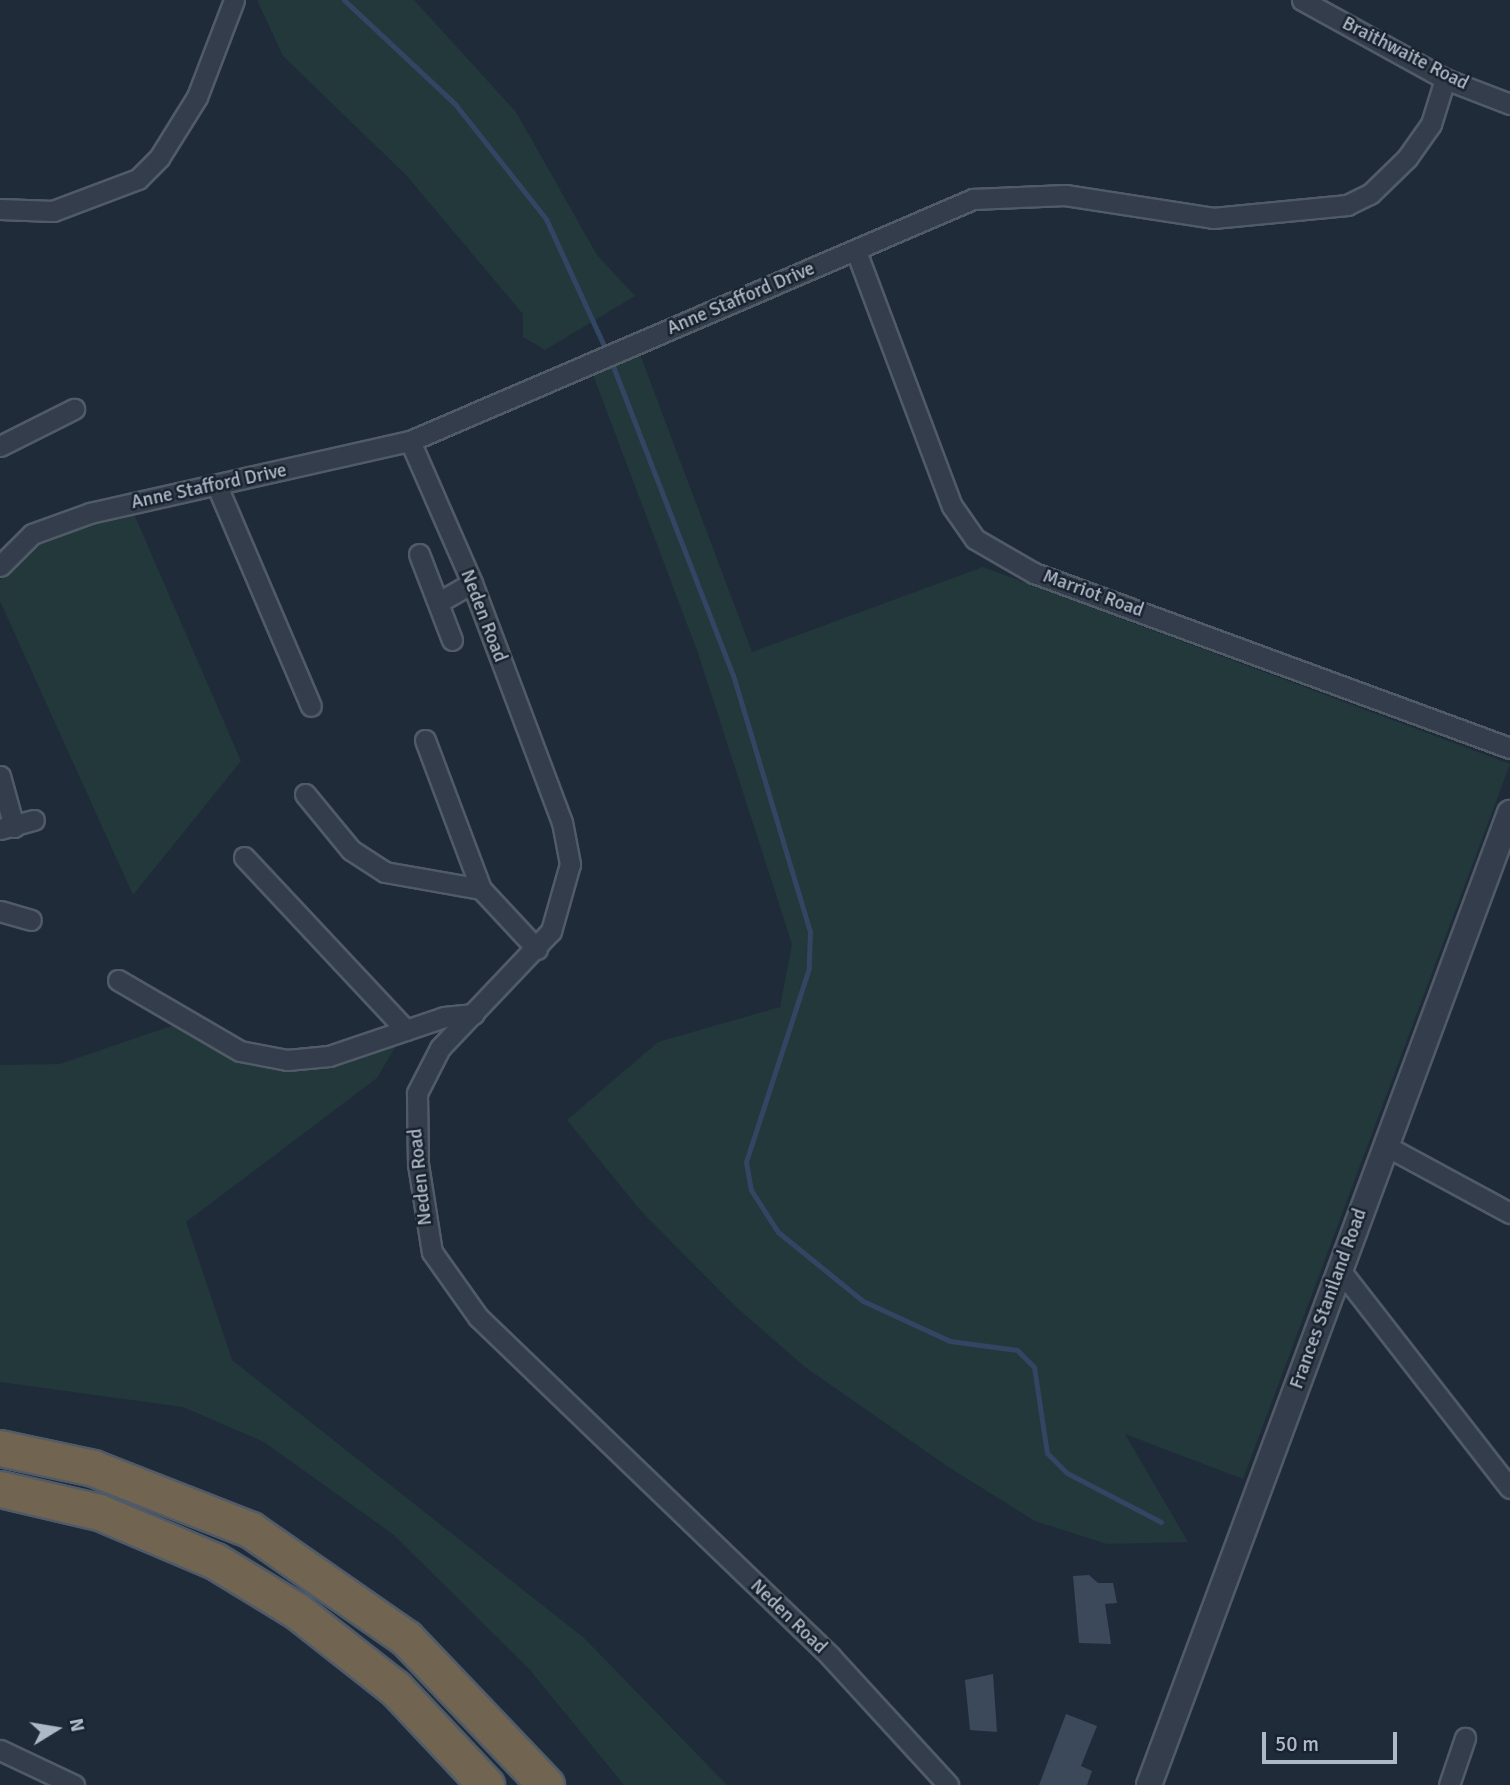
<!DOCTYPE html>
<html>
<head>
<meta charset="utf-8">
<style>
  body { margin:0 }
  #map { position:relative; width:1510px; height:1785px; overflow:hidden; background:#202b3a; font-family:Signika,sans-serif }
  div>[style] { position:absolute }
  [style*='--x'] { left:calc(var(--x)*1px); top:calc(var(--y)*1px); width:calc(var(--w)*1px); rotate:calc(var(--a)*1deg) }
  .green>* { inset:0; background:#22383b }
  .stream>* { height:5px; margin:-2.5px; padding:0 2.5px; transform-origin:2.5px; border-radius:2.5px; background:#324663 }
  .building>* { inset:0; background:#3c495b }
  .roads { filter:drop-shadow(2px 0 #515b68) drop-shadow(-2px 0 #515b68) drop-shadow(0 2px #515b68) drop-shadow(0 -2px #515b68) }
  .minor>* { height:19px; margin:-9.5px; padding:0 9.5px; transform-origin:9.5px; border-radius:9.5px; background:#343d4b }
  .tertiary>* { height:24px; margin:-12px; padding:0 12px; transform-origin:12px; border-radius:12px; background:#343d4b }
  .motorway>* { height:35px; margin:-17.5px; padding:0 17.5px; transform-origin:17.5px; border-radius:17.5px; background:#716450 }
  span { translate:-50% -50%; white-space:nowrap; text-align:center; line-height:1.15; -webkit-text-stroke:5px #19222f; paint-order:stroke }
  .street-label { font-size:19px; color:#aeb8c7 }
  .north { position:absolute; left:21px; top:1694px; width:70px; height:70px; -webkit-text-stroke:5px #19222f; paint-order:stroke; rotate:79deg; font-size:19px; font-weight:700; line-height:28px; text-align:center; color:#aeb8c7 }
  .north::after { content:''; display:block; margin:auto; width:24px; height:32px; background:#aeb8c7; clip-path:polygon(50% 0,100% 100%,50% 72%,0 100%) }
  .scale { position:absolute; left:1262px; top:1732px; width:135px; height:32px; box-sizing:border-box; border:4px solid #aeb8c7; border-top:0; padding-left:9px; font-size:21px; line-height:24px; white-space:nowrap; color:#aeb8c7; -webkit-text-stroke:5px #19222f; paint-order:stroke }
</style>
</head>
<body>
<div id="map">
  <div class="green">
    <div style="clip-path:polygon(257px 0,414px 0,516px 112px,597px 255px,635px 296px,545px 350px,523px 337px,523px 314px,406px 175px,283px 56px)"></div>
    <div style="clip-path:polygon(638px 349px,752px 652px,983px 567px,1510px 764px,1243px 1479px,1125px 1434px,1188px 1542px,1107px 1544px,1035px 1521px,947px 1466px,805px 1367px,735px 1306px,641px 1211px,567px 1120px,658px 1042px,780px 1007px,792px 944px,698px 653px,592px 372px)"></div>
    <div style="clip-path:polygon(131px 507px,241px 761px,133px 895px,0 601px,0 580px,39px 539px)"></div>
    <div style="clip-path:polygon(177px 1024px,250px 1052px,295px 1055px,404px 1032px,377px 1078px,186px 1222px,232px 1360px,584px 1638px,727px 1785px,624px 1785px,530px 1670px,394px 1535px,264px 1442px,183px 1407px,0 1382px,0 1065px,60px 1064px)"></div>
  </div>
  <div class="stream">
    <div style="--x:344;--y:0;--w:152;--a:43.1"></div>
    <div style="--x:455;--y:104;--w:147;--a:51.6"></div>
    <div style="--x:546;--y:219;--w:146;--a:65.4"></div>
    <div style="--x:611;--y:361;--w:337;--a:68.8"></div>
    <div style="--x:733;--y:675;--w:267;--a:73.3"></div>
    <div style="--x:810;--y:931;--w:37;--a:92"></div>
    <div style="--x:809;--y:968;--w:204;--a:108"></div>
    <div style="--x:746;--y:1162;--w:28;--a:80"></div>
    <div style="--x:751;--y:1190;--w:50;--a:57.3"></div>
    <div style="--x:778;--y:1232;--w:109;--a:39.1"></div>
    <div style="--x:863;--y:1301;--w:96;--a:24.7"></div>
    <div style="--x:950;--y:1341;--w:68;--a:7.7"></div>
    <div style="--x:1017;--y:1350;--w:24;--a:45"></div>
    <div style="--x:1034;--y:1367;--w:87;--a:81.4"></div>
    <div style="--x:1047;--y:1453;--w:28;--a:45"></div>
    <div style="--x:1067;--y:1473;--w:106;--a:27.5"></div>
  </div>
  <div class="building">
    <div style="clip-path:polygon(1089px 1575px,1098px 1583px,1113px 1583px,1117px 1603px,1105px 1604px,1111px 1644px,1079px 1643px,1073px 1576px)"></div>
    <div style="clip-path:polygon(993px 1674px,997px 1732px,970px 1730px,965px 1680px)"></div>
    <div style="clip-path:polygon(1066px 1714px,1097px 1726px,1081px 1766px,1092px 1771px,1087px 1785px,1039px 1785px)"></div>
  </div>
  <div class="roads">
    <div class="minor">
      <div style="--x:1302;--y:0;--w:163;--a:28.9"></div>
      <div style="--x:1445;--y:79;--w:70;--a:21"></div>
      <div style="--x:0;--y:209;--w:53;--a:2.2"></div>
      <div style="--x:53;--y:211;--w:91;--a:-20.6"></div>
      <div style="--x:138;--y:179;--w:30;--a:-45"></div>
      <div style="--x:159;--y:158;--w:72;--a:-58.1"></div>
      <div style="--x:197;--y:97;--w:104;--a:-69.1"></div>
      <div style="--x:856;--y:251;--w:272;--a:69.4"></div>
      <div style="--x:952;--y:506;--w:40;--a:55.1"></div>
      <div style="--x:975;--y:539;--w:68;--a:30"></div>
      <div style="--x:1034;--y:573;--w:507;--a:20.19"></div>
      <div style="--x:410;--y:441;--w:155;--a:66.4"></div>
      <div style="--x:472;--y:583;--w:255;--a:69.4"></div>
      <div style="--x:562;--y:822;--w:43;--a:79.2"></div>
      <div style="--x:570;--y:864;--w:70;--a:105.8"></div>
      <div style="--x:551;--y:931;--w:161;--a:133.5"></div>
      <div style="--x:440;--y:1048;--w:51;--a:117.1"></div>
      <div style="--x:417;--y:1093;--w:71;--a:89.2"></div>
      <div style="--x:418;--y:1164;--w:89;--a:81"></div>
      <div style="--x:432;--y:1252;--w:80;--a:54.7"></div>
      <div style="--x:478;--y:1317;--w:489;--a:43.9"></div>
      <div style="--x:830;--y:1656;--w:175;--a:47.5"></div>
      <div style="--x:0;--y:446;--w:83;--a:-26.6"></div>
      <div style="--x:217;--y:486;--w:239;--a:66.9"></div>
      <div style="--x:419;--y:554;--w:92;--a:69"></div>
      <div style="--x:0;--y:566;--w:45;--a:-45"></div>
      <div style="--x:32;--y:534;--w:62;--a:-19.9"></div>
      <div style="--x:90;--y:513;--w:328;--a:-12.7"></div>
      <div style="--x:410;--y:441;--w:613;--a:-23.26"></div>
      <div style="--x:973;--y:199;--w:92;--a:-2.5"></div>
      <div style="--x:1065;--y:195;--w:150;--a:8.8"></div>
      <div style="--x:1213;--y:218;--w:135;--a:-5.5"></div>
      <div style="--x:1347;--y:205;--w:25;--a:-26"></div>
      <div style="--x:1370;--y:194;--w:52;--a:-44.2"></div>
      <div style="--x:1407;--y:158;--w:42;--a:-54.8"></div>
      <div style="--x:1431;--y:124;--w:47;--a:-72.7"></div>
      <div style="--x:439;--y:602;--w:38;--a:-30"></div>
      <div style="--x:425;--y:740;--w:159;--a:69.4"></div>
      <div style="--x:481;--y:889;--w:82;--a:47"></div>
      <div style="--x:0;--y:776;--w:53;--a:74.6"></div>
      <div style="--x:305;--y:794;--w:72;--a:50.6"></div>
      <div style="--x:351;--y:850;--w:40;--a:32.9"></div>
      <div style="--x:385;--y:872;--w:97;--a:10"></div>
      <div style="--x:0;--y:829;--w:35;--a:-15"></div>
      <div style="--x:244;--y:857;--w:237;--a:46.9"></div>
      <div style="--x:0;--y:911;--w:32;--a:16"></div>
      <div style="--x:118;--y:980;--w:141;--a:30.2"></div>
      <div style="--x:240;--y:1051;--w:48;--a:10.8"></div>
      <div style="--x:287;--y:1060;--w:42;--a:-5.4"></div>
      <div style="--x:329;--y:1056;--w:121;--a:-18.7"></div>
      <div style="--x:444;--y:1017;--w:30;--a:-6"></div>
      <div style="--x:1386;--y:1146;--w:141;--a:28.4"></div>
      <div style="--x:1340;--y:1270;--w:276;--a:52.1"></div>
      <div style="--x:0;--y:1750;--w:82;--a:25.3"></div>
      <div style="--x:1449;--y:1785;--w:50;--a:-71.2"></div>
    </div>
    <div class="tertiary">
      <div style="--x:1149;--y:1785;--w:1037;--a:-69.63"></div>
    </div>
    <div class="motorway">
      <div style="--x:0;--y:1448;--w:95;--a:12.1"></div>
      <div style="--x:93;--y:1468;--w:170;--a:21.4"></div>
      <div style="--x:251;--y:1530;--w:189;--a:34.9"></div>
      <div style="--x:406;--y:1638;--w:203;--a:46.4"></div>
      <div style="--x:0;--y:1489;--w:102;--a:13.1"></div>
      <div style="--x:99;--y:1512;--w:126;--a:22.9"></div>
      <div style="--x:215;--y:1561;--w:96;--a:31.4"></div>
      <div style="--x:297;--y:1611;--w:125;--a:38.2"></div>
      <div style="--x:395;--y:1688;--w:133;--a:46.8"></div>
    </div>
  </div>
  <div class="street-label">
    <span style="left:1405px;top:54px;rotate:27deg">Braithwaite Road</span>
    <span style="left:741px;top:299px;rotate:-23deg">Anne Stafford Drive</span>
    <span style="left:209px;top:487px;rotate:-12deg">Anne Stafford Drive</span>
    <span style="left:1093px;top:594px;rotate:20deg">Marriot Road</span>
    <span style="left:483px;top:616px;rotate:69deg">Neden Road</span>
    <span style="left:421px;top:1177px;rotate:-96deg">Neden Road</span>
    <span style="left:1329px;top:1299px;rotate:-70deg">Frances Staniland Road</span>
    <span style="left:788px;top:1617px;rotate:44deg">Neden Road</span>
  </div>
  <div class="north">N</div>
  <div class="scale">50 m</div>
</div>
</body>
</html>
